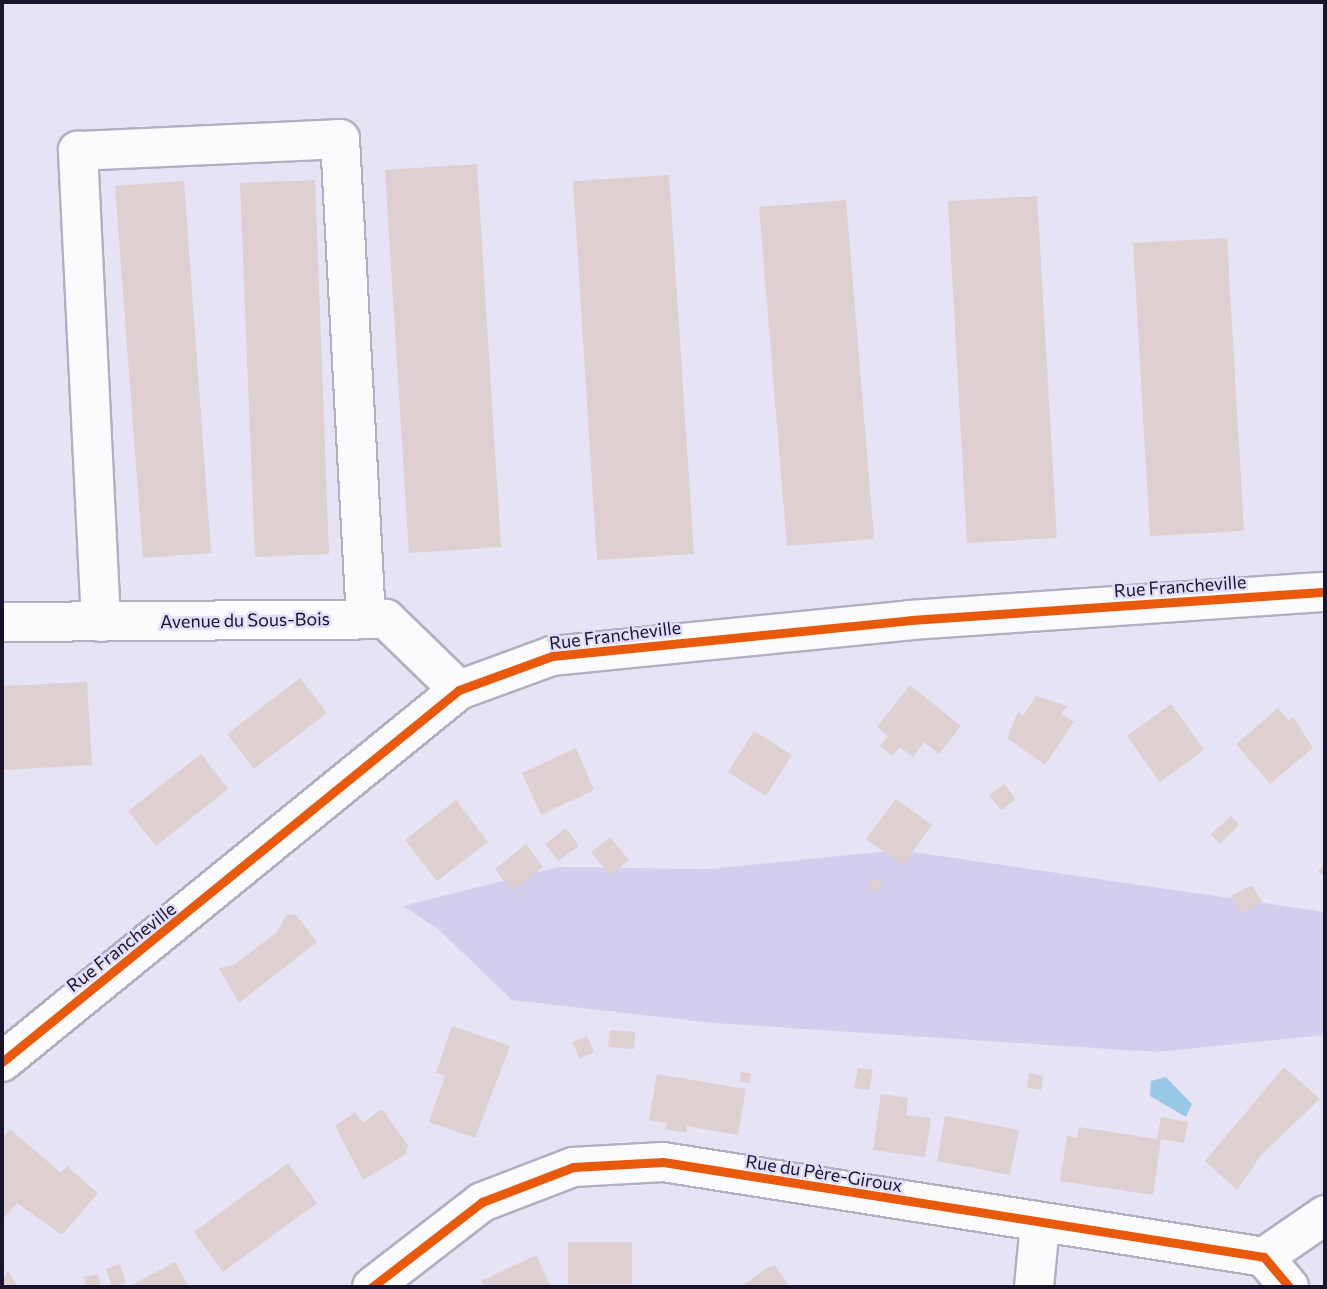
<!DOCTYPE html>
<html>
<head>
<meta charset="utf-8">
<style>
  body { margin:0 }
  #map { position:relative; width:1327px; height:1289px; overflow:hidden; background:#e6e3f4; font-family:Commissioner,sans-serif }
  div>[style] { position:absolute }
  [style*='--x'] { left:calc(var(--x)*1px); top:calc(var(--y)*1px); width:calc(var(--w)*1px); rotate:calc(var(--a)*1deg) }
  .green>* { inset:0; background:#d4ceee }
  .water>* { inset:0; background:#9ac9e8 }
  .building>* { inset:0; background:#ded0d0 }
  .roads { filter:drop-shadow(2px 0 #b3afc3) drop-shadow(-2px 0 #b3afc3) drop-shadow(0 2px #b3afc3) drop-shadow(0 -2px #b3afc3) }
  .minor>* { height:38px; margin:-19px; padding:0 19px; transform-origin:19px; border-radius:19px; background:#fbfbfd }
  .cycleway>* { height:9px; margin:-4.5px; padding:0 4.5px; transform-origin:4.5px; border-radius:4.5px; background:#e8590c }
  span { translate:-50% -50%; white-space:nowrap; text-align:center; line-height:1.15; -webkit-text-stroke:5px #e2ddfa; paint-order:stroke }
  .street-label { font-size:18px; color:#19132c }
  .frame { position:absolute; inset:0; border:4px solid #19132c; pointer-events:none }
</style>
</head>
<body>
<div id="map">
  <div class="green">
    <div style="clip-path:polygon(899px 850px,1325px 912px,1325px 1035px,1156px 1052px,713px 1023px,512px 1000px,438px 929px,403px 906px,559px 867px,709px 869px)"></div>
  </div>
  <div class="water">
    <div style="clip-path:polygon(1166px 1077px,1192px 1104px,1186px 1117px,1150px 1096px,1151px 1081px)"></div>
  </div>
  <div class="building">
    <div style="clip-path:polygon(477px 164px,501px 547px,409px 553px,385px 170px)"></div>
    <div style="clip-path:polygon(669px 175px,694px 554px,597px 560px,573px 181px)"></div>
    <div style="clip-path:polygon(315px 180px,329px 554px,255px 557px,240px 183px)"></div>
    <div style="clip-path:polygon(184px 181px,211px 553px,143px 558px,115px 186px)"></div>
    <div style="clip-path:polygon(1037px 196px,1057px 538px,967px 543px,948px 201px)"></div>
    <div style="clip-path:polygon(846px 200px,874px 539px,787px 546px,759px 207px)"></div>
    <div style="clip-path:polygon(1227px 238px,1244px 531px,1150px 536px,1133px 243px)"></div>
    <div style="clip-path:polygon(300px 678px,327px 713px,254px 769px,227px 734px)"></div>
    <div style="clip-path:polygon(87px 682px,92px 765px,2px 770px,2px 686px)"></div>
    <div style="clip-path:polygon(910px 685px,961px 726px,939px 754px,924px 742px,913px 757px,900px 747px,892px 756px,880px 746px,888px 736px,877px 727px)"></div>
    <div style="clip-path:polygon(1036px 696px,1067px 706px,1061px 714px,1074px 722px,1045px 765px,1007px 738px,1018px 712px,1023px 716px)"></div>
    <div style="clip-path:polygon(1171px 704px,1204px 750px,1160px 782px,1127px 736px)"></div>
    <div style="clip-path:polygon(1278px 708px,1289px 721px,1293px 717px,1313px 748px,1270px 784px,1236px 744px)"></div>
    <div style="clip-path:polygon(754px 731px,792px 755px,766px 796px,728px 772px)"></div>
    <div style="clip-path:polygon(576px 748px,594px 790px,541px 815px,522px 773px)"></div>
    <div style="clip-path:polygon(201px 754px,228px 789px,156px 846px,128px 811px)"></div>
    <div style="clip-path:polygon(1004px 784px,1016px 799px,1001px 810px,989px 796px)"></div>
    <div style="clip-path:polygon(896px 799px,932px 825px,903px 866px,866px 839px)"></div>
    <div style="clip-path:polygon(456px 800px,488px 842px,437px 881px,405px 840px)"></div>
    <div style="clip-path:polygon(1231px 816px,1239px 825px,1220px 844px,1211px 834px)"></div>
    <div style="clip-path:polygon(566px 828px,579px 846px,558px 861px,545px 844px)"></div>
    <div style="clip-path:polygon(610px 837px,629px 860px,610px 875px,591px 852px)"></div>
    <div style="clip-path:polygon(526px 844px,543px 867px,512px 891px,495px 869px)"></div>
    <div style="clip-path:polygon(1325px 862px,1325px 877px,1318px 872px)"></div>
    <div style="clip-path:polygon(872px 878px,884px 883px,879px 892px,868px 887px)"></div>
    <div style="clip-path:polygon(1252px 885px,1262px 902px,1241px 913px,1231px 896px)"></div>
    <div style="clip-path:polygon(287px 914px,296px 915px,317px 942px,239px 1003px,219px 968px,234px 965px,277px 932px)"></div>
    <div style="clip-path:polygon(452px 1026px,510px 1046px,475px 1138px,429px 1122px,445px 1076px,436px 1073px)"></div>
    <div style="clip-path:polygon(610px 1030px,635px 1032px,634px 1049px,608px 1047px)"></div>
    <div style="clip-path:polygon(587px 1036px,594px 1052px,580px 1059px,572px 1042px)"></div>
    <div style="clip-path:polygon(1284px 1067px,1320px 1099px,1261px 1155px,1237px 1190px,1205px 1161px)"></div>
    <div style="clip-path:polygon(858px 1068px,873px 1070px,869px 1090px,854px 1088px)"></div>
    <div style="clip-path:polygon(741px 1072px,751px 1073px,750px 1083px,740px 1082px)"></div>
    <div style="clip-path:polygon(1029px 1073px,1043px 1076px,1041px 1090px,1027px 1088px)"></div>
    <div style="clip-path:polygon(657px 1074px,746px 1089px,738px 1135px,687px 1126px,686px 1133px,665px 1129px,667px 1123px,649px 1120px)"></div>
    <div style="clip-path:polygon(881px 1094px,908px 1098px,906px 1115px,931px 1118px,925px 1157px,873px 1150px)"></div>
    <div style="clip-path:polygon(382px 1109px,408px 1145px,406px 1154px,363px 1180px,335px 1126px,355px 1112px,363px 1123px)"></div>
    <div style="clip-path:polygon(945px 1116px,1019px 1130px,1010px 1175px,937px 1161px)"></div>
    <div style="clip-path:polygon(1161px 1117px,1188px 1122px,1184px 1143px,1161px 1139px,1153px 1195px,1060px 1181px,1067px 1136px,1077px 1138px,1079px 1127px,1157px 1139px)"></div>
    <div style="clip-path:polygon(10px 1129px,61px 1173px,67px 1166px,98px 1193px,62px 1235px,17px 1203px,2px 1220px,2px 1138px)"></div>
    <div style="clip-path:polygon(288px 1163px,317px 1203px,223px 1272px,194px 1232px)"></div>
    <div style="clip-path:polygon(568px 1242px,632px 1242px,632px 1284px,568px 1284px)"></div>
    <div style="clip-path:polygon(536px 1255px,551px 1287px,484px 1287px,481px 1281px)"></div>
    <div style="clip-path:polygon(175px 1262px,189px 1287px,128px 1287px)"></div>
    <div style="clip-path:polygon(120px 1264px,126px 1283px,112px 1287px,106px 1269px)"></div>
    <div style="clip-path:polygon(775px 1265px,790px 1287px,740px 1287px,767px 1268px)"></div>
    <div style="clip-path:polygon(8px 1271px,17px 1285px,15px 1287px,2px 1283px)"></div>
    <div style="clip-path:polygon(98px 1274px,101px 1287px,86px 1287px,84px 1277px)"></div>
  </div>
  <div class="roads">
    <div class="minor">
      <div style="--x:2;--y:622;--w:384;--a:-0.4"></div>
      <div style="--x:386;--y:619;--w:102;--a:44.2"></div>
      <div style="--x:101;--y:622;--w:472;--a:-92.8"></div>
      <div style="--x:78;--y:151;--w:262;--a:-2.6"></div>
      <div style="--x:340;--y:139;--w:481;--a:86.9"></div>
      <div style="--x:2;--y:1062;--w:589;--a:-39.15"></div>
      <div style="--x:459;--y:690;--w:99;--a:-20.1"></div>
      <div style="--x:552;--y:656;--w:361;--a:-5.7"></div>
      <div style="--x:911;--y:620;--w:415;--a:-3.9"></div>
      <div style="--x:1264;--y:1257;--w:74;--a:-34.5"></div>
      <div style="--x:372;--y:1287;--w:139;--a:-37.7"></div>
      <div style="--x:482;--y:1202;--w:97;--a:-21"></div>
      <div style="--x:573;--y:1167;--w:90;--a:-3.2"></div>
      <div style="--x:663;--y:1162;--w:608;--a:8.98"></div>
      <div style="--x:1264;--y:1257;--w:39;--a:50"></div>
      <div style="--x:1034;--y:1287;--w:63;--a:-84.6"></div>
    </div>
  </div>
  <div class="cycleway">
    <div style="--x:2;--y:1062;--w:589;--a:-39.15"></div>
    <div style="--x:459;--y:690;--w:99;--a:-20.1"></div>
    <div style="--x:552;--y:656;--w:361;--a:-5.7"></div>
    <div style="--x:911;--y:620;--w:415;--a:-3.9"></div>
    <div style="--x:372;--y:1287;--w:139;--a:-37.7"></div>
    <div style="--x:482;--y:1202;--w:97;--a:-21"></div>
    <div style="--x:573;--y:1167;--w:90;--a:-3.2"></div>
    <div style="--x:663;--y:1162;--w:608;--a:8.98"></div>
    <div style="--x:1264;--y:1257;--w:39;--a:50"></div>
  </div>
  <div class="street-label">
    <span style="left:1180px;top:586px;rotate:-4deg">Rue Francheville</span>
    <span style="left:245px;top:620px;rotate:-1deg">Avenue du Sous-Bois</span>
    <span style="left:615px;top:635px;rotate:-7deg">Rue Francheville</span>
    <span style="left:121px;top:947px;rotate:-38deg">Rue Francheville</span>
    <span style="left:824px;top:1173px;rotate:9deg">Rue du Père-Giroux</span>
  </div>
  <div class="frame"></div>
</div>
</body>
</html>
